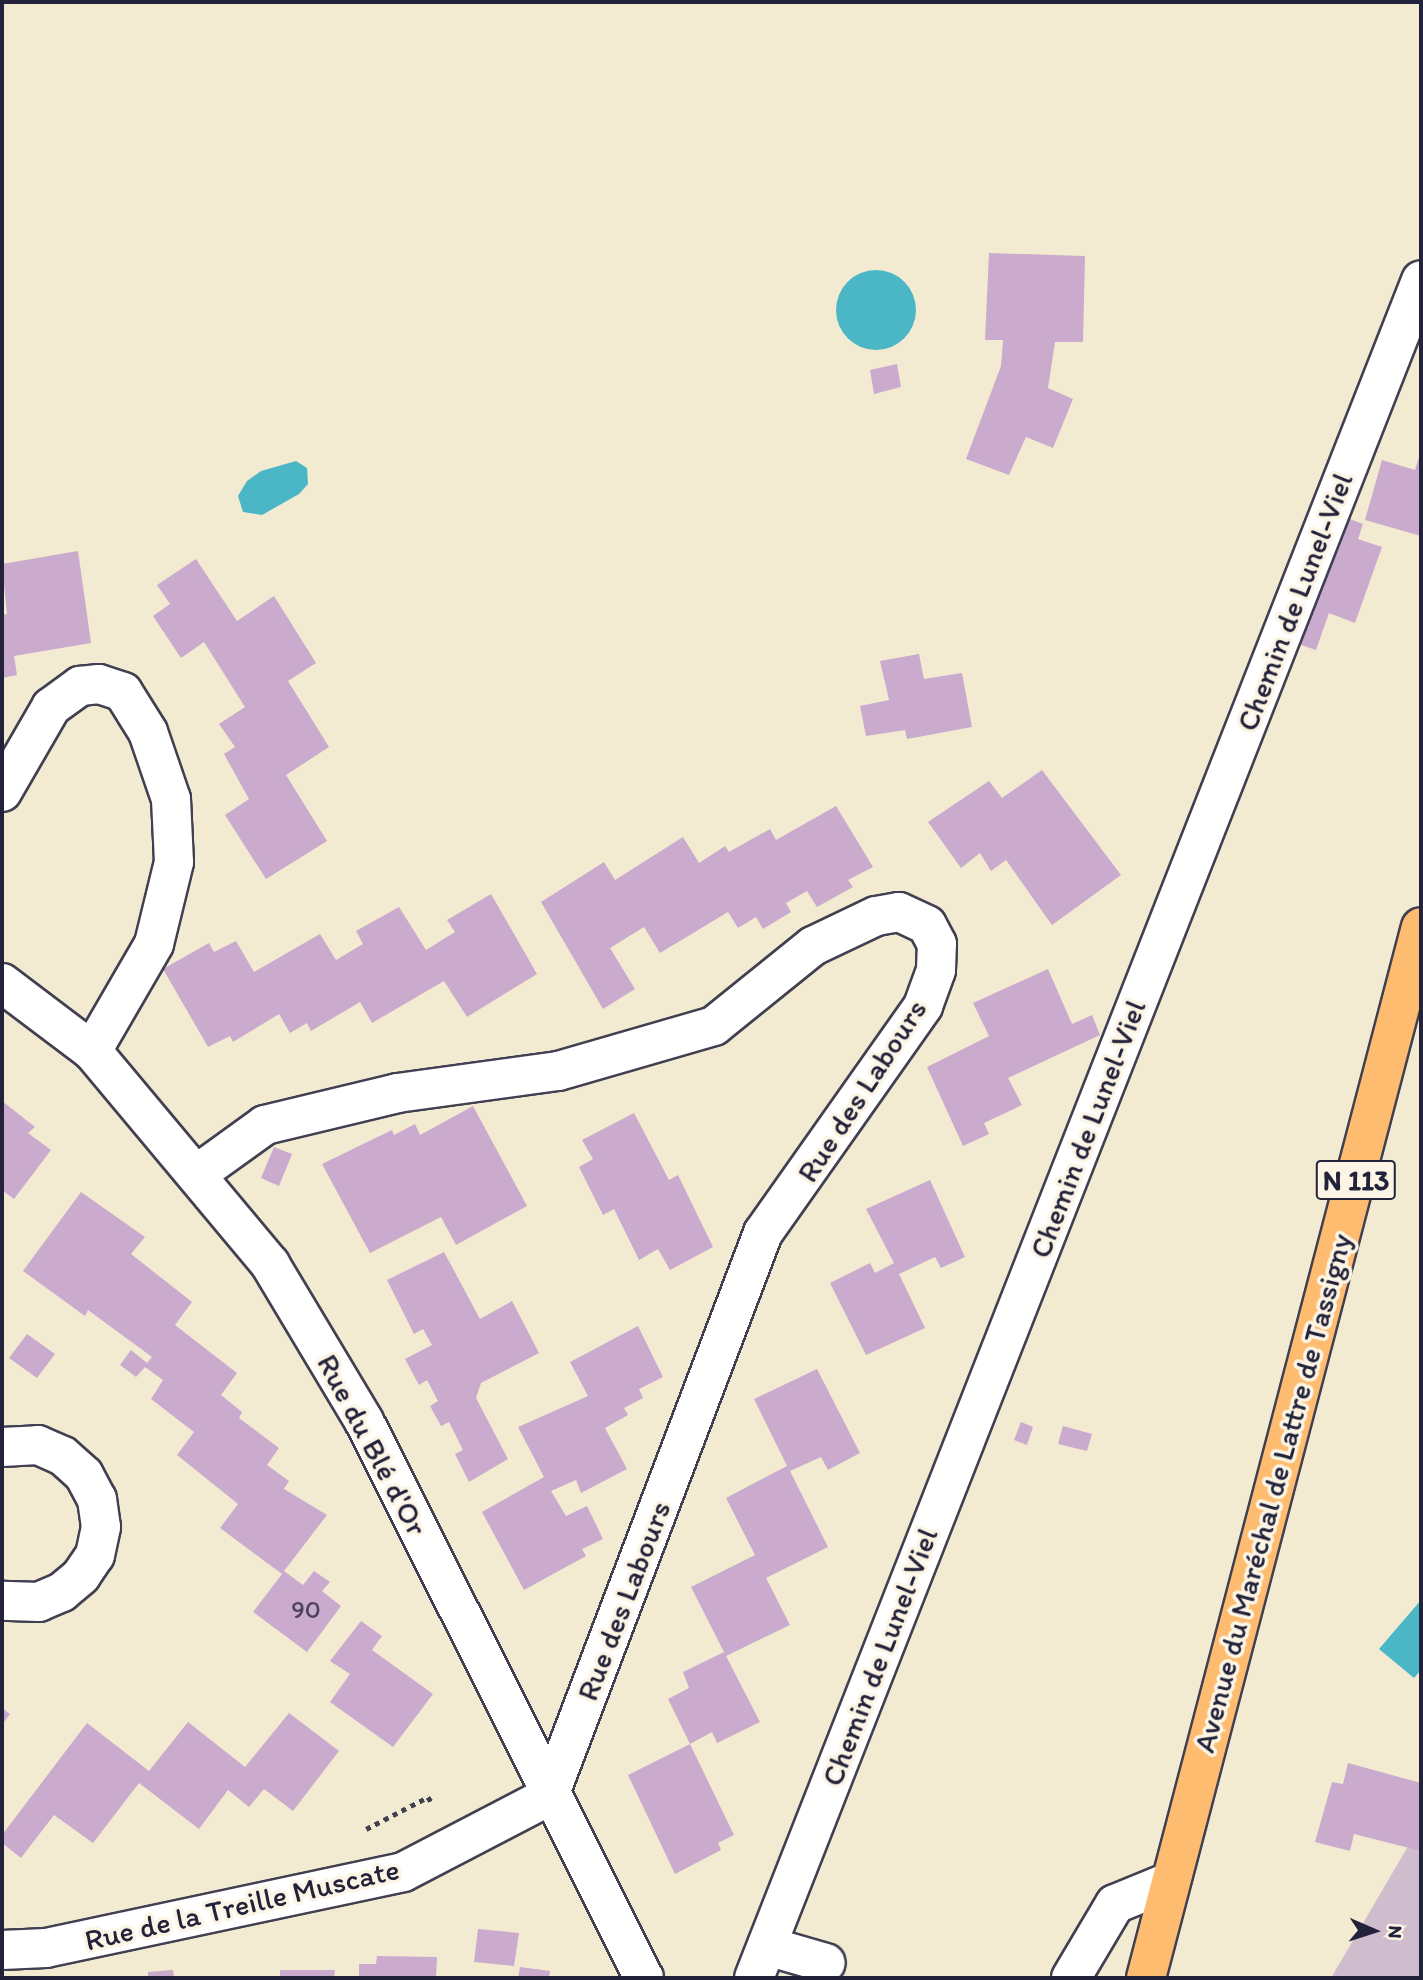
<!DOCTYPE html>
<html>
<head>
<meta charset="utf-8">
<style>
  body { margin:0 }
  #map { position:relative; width:1423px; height:1980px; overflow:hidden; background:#f3ebd1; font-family:Itim,sans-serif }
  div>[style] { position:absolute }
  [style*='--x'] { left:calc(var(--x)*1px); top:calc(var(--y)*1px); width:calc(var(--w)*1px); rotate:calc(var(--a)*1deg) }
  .industrial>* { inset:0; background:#cfbdce }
  .water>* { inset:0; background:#4ab6c6 }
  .round { border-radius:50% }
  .building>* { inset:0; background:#caaacd }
  .path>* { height:4.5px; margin-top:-2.25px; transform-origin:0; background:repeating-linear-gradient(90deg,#414052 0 5px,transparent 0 10px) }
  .roads { filter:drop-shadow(2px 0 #414052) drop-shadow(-2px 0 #414052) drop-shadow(0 2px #414052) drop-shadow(0 -2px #414052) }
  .minor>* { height:38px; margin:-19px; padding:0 19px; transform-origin:19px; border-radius:19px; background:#fff }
  .major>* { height:38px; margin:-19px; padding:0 19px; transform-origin:19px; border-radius:19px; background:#fdbc70 }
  span { translate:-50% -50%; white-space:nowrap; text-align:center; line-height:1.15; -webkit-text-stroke:7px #fcf5e5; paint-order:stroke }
  .number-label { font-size:26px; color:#4c4460 }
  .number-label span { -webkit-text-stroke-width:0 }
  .shield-label span { padding:2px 5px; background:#fcf5e5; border:2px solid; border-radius:5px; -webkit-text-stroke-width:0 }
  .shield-label { font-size:28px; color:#22223b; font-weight:700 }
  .street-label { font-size:30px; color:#22223b }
  .frame { position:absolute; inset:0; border:4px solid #22223b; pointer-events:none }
  .north { position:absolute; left:1339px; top:1896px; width:70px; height:70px; -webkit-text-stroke:5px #fcf5e5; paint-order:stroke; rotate:93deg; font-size:19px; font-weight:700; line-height:28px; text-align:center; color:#22223b }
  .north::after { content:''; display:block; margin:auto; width:24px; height:32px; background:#22223b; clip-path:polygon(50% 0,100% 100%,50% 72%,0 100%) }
</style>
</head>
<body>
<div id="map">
  <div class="industrial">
    <div style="clip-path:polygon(1421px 1824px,1421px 1978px,1331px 1978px)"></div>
  </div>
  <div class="water">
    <div class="round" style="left:836px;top:270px;width:80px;height:80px"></div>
    <div style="clip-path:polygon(296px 461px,307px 468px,308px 484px,299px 494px,262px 515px,243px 512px,238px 496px,247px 481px,261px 471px)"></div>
    <div style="clip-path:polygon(1421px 1600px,1421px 1670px,1414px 1678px,1379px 1649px)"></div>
  </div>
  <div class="building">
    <div style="clip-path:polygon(989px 253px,1085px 256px,1083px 342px,1055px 342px,1048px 388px,1073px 399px,1053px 448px,1026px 437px,1009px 475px,966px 459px,1001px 366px,1003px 340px,985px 340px)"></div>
    <div style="clip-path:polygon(897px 364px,901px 387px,874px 394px,870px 370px)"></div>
    <div style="clip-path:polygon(1421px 451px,1421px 536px,1365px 520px,1382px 460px,1415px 470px)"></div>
    <div style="clip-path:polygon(1342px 516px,1363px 524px,1358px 539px,1382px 547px,1355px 623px,1329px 613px,1316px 650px,1295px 643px)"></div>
    <div style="clip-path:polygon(78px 551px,91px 643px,14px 656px,17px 675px,2px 678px,2px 615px,7px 614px,2px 564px)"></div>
    <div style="clip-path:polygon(196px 559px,237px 621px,274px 596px,316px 663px,288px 681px,329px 747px,286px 775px,327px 841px,266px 879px,225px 815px,249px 799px,224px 754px,235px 747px,219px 724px,245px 707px,204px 642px,181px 658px,153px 616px,170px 604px,157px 585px)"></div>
    <div style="clip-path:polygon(919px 654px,924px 679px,962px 673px,972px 727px,907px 739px,905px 730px,866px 736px,860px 706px,889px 700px,880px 661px)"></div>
    <div style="clip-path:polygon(1042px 770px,1121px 875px,1052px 925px,1006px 860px,991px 871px,980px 853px,961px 868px,928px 822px,989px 781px,1002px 798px)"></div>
    <div style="clip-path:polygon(836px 806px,873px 867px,848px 880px,853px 887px,817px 907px,807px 891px,786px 903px,791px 912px,763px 929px,756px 917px,738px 928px,728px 912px,660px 953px,644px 927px,610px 948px,635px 989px,603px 1009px,541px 902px,604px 862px,615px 880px,683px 837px,699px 863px,725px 846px,729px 852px,770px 829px,776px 840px)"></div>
    <div style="clip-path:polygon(491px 894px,537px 974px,467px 1017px,444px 981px,372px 1023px,360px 1002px,311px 1031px,307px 1023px,290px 1033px,279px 1014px,233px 1042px,230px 1036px,208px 1047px,163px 969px,209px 943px,214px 952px,236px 941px,254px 972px,320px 934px,336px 960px,363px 944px,356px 931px,399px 907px,426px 950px,455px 932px,447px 920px)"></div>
    <div style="clip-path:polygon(1048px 969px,1072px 1024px,1092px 1015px,1100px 1035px,1008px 1078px,1022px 1105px,984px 1123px,989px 1134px,963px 1146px,927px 1067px,989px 1036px,973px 1003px)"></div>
    <div style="clip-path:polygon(2px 1101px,35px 1127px,28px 1133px,51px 1150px,14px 1199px,2px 1190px)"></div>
    <div style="clip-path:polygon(473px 1106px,527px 1206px,456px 1245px,441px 1217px,370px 1253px,322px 1164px,392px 1130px,394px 1135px,415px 1124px,420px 1135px)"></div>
    <div style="clip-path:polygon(634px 1113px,669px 1180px,678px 1175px,713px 1247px,670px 1270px,658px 1249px,639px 1260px,614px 1209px,603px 1215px,579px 1167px,593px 1159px,582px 1140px)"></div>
    <div style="clip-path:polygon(274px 1147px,292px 1154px,279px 1186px,261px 1178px)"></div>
    <div style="clip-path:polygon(930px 1180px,965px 1257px,941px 1268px,935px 1257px,899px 1274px,925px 1328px,866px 1355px,830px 1283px,870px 1263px,875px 1273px,894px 1263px,866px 1209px)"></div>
    <div style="clip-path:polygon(81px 1192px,145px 1237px,131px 1254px,192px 1302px,175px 1325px,237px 1373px,221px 1395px,242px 1412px,239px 1418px,279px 1448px,267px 1465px,289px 1481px,284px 1489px,327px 1515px,284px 1571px,303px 1585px,314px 1571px,330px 1582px,322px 1591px,341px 1606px,307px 1652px,253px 1612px,282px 1574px,220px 1528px,238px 1504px,177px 1455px,194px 1432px,151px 1399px,163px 1380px,145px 1367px,136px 1377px,120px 1365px,131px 1350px,147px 1363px,152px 1357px,88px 1310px,85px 1316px,23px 1271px)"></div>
    <div style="clip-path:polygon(444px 1252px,480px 1319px,512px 1301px,539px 1353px,481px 1383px,476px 1398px,508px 1459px,469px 1482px,455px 1454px,463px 1450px,449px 1422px,441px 1426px,430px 1406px,438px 1401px,427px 1380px,419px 1385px,405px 1359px,432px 1345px,423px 1329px,414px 1334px,387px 1280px)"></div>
    <div style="clip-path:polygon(638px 1326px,663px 1377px,639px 1389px,643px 1398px,624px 1408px,628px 1415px,605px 1428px,627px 1469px,581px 1493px,576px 1480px,551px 1491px,566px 1516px,587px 1506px,603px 1539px,582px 1549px,586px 1556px,524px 1590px,482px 1512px,544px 1477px,518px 1427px,588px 1396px,570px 1362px)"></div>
    <div style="clip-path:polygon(27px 1334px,55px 1354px,37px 1378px,9px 1358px)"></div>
    <div style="clip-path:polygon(817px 1369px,860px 1453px,828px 1470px,821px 1457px,790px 1471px,828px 1547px,766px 1578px,790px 1625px,726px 1656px,760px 1722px,717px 1743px,712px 1732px,690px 1744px,668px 1699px,689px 1688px,683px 1672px,724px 1652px,691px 1587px,755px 1555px,726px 1498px,787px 1466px,754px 1399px)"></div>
    <div style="clip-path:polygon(1021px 1422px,1033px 1427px,1027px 1445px,1014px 1440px)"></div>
    <div style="clip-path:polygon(1063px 1426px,1092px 1434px,1087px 1451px,1058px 1444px)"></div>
    <div style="clip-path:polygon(361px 1621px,382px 1636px,372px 1650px,433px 1694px,393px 1747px,330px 1702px,350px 1674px,330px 1661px)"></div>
    <div style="clip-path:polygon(2px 1708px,10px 1714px,2px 1725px)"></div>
    <div style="clip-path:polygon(289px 1713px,339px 1751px,293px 1811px,264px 1789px,249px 1807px,228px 1790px,199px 1829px,139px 1783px,93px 1843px,54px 1815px,21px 1858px,2px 1843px,2px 1835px,87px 1723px,149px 1771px,188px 1722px,245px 1767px)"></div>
    <div style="clip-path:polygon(690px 1744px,734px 1835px,718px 1843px,721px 1850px,675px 1874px,628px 1775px)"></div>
    <div style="clip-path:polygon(1348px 1763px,1421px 1783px,1421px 1851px,1354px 1834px,1350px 1851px,1315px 1842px,1332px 1782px,1343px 1784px)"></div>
    <div style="clip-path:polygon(478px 1929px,519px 1933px,514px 1966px,474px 1962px)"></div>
    <div style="clip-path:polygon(377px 1956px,437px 1957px,436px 1978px,359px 1978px,359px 1964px,376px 1964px)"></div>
    <div style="clip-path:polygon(520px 1967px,550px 1971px,549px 1978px,518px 1978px)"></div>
    <div style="clip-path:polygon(173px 1970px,174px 1978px,148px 1978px,148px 1972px)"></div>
    <div style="clip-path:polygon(280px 1970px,335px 1970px,334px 1978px,280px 1978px)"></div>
  </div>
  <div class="path">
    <div style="--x:366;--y:1829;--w:70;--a:-27.3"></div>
    <div style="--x:428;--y:1797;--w:9;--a:54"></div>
  </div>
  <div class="roads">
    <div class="minor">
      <div style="--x:2;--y:792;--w:98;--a:-60"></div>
      <div style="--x:51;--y:707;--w:36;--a:-36"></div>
      <div style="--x:80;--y:686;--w:19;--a:-6"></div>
      <div style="--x:99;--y:684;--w:25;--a:18"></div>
      <div style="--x:123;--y:692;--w:47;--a:58"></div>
      <div style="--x:148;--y:732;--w:71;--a:71.1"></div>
      <div style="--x:171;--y:799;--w:63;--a:87.3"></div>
      <div style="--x:174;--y:862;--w:84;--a:103.7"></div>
      <div style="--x:154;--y:944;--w:124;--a:120.1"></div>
      <div style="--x:2;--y:983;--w:113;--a:37.1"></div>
      <div style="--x:92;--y:1051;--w:278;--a:50.1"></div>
      <div style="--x:270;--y:1264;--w:183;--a:59.1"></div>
      <div style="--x:364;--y:1421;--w:623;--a:63.31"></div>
      <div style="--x:2;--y:1447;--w:36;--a:-3"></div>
      <div style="--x:38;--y:1445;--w:27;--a:24"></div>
      <div style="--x:63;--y:1456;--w:28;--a:42"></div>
      <div style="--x:84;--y:1475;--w:27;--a:62"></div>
      <div style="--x:97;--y:1499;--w:28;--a:82"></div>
      <div style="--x:101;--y:1527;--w:29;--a:102"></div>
      <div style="--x:95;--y:1555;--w:25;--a:124"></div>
      <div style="--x:81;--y:1576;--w:25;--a:140"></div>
      <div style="--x:62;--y:1592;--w:25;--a:157"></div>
      <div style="--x:39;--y:1602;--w:37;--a:-178"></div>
      <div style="--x:767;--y:1946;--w:61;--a:16.1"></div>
      <div style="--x:2;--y:1950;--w:44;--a:-2.6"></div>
      <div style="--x:46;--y:1948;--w:365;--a:-12"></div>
      <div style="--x:403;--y:1872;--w:165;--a:-27.5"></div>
      <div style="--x:549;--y:1796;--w:602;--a:-69.19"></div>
      <div style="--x:763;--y:1233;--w:278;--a:-54.8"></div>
      <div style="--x:923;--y:1006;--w:38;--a:-70"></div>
      <div style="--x:936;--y:970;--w:26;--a:-88"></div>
      <div style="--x:937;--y:944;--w:21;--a:-118"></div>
      <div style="--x:927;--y:925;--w:31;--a:-155"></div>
      <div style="--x:899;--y:912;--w:23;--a:170"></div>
      <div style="--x:876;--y:916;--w:70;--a:154.5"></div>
      <div style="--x:813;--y:946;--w:127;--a:141.1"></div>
      <div style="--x:714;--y:1026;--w:162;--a:163.9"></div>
      <div style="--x:558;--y:1071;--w:162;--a:172.2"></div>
      <div style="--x:398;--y:1093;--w:137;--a:166.5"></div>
      <div style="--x:265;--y:1125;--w:84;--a:144.2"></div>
      <div style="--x:754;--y:1978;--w:1824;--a:-68.55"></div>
      <div style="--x:1071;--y:1978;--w:86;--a:-59.3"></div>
      <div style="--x:1115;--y:1904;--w:58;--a:-22.2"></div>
    </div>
    <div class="major">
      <div style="--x:1146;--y:1978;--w:1086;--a:-75.34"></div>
    </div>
  </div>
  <div class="number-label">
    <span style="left:306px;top:1610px">90</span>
  </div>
  <div class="shield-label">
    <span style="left:1356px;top:1180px">N 113</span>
  </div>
  <div class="street-label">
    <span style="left:1295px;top:602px;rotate:-69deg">Chemin de Lunel-Viel</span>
    <span style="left:862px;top:1091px;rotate:-57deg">Rue des Labours</span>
    <span style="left:1088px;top:1129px;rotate:-69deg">Chemin de Lunel-Viel</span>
    <span style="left:372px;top:1445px;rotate:62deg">Rue du Blé d'Or</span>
    <span style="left:1273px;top:1493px;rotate:-75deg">Avenue du Maréchal de Lattre de Tassigny</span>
    <span style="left:624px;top:1601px;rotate:-69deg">Rue des Labours</span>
    <span style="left:880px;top:1657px;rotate:-69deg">Chemin de Lunel-Viel</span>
    <span style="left:242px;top:1905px;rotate:-13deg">Rue de la Treille Muscate</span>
  </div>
  <div class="frame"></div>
  <div class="north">N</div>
</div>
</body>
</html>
